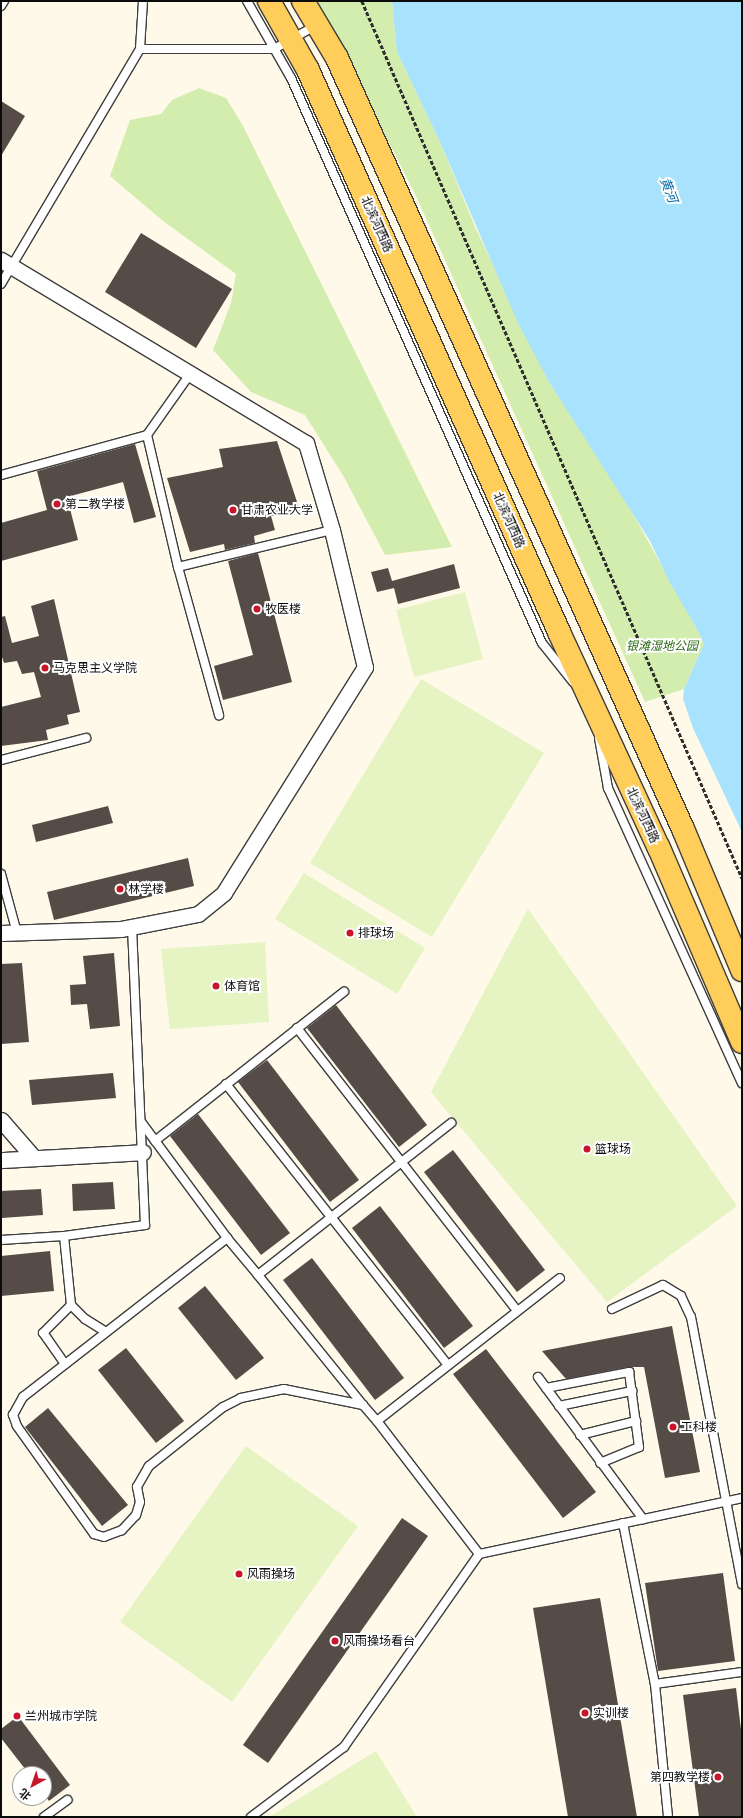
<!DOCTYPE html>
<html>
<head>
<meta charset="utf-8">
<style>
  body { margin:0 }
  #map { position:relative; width:743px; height:1818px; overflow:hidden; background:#fff9e9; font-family:"Noto Serif","Noto Sans SC",serif }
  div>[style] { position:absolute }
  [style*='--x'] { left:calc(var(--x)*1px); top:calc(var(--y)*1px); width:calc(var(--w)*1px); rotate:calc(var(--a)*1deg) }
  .green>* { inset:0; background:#d3edaf }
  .pitch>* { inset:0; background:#e5f4c2 }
  .water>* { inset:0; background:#a8e2fd }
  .building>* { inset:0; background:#554b47 }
  .path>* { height:2.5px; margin-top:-1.25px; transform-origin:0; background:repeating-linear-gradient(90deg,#2d2d2d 0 4px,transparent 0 6px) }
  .roads { filter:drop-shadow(1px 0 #3e3e3e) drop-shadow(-1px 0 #3e3e3e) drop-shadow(0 1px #3e3e3e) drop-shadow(0 -1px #3e3e3e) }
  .lane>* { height:8px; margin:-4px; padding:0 4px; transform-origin:4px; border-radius:4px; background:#fff }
  .street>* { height:15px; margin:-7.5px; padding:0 7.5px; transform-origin:7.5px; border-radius:7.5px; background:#fff }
  .primary>* { height:22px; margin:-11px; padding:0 11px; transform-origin:11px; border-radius:11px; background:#ffcd59 }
  .dots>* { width:11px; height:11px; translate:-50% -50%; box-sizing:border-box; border:2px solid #fff; border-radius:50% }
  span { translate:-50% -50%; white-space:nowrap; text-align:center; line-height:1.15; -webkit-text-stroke:4px #fff; paint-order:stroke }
  .street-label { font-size:12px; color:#0b0b0b }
  .poi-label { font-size:12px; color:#0b0b0b }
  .left { translate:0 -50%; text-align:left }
  .right { translate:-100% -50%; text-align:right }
  .park-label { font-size:12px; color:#2c6916; font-style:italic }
  .water-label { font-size:13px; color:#086da9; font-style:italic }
  .frame { position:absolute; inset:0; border:2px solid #0b0b0b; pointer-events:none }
  .north { position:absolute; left:12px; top:1766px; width:40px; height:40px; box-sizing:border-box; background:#fff; border:1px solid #9d9d9d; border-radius:50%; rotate:220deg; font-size:11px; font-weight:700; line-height:16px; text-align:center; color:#0b0b0b }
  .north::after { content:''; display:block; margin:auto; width:14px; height:18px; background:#c91529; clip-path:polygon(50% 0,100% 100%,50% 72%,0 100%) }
</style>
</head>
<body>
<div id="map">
  <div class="green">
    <div style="clip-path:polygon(317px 1px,392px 1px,397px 52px,440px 142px,476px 229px,549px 382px,624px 498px,698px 631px,704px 644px,684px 689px,645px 702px,415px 194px)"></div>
    <div style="clip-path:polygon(199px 88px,226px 98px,243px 126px,452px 547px,385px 555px,344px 477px,305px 415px,251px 392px,213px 350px,231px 303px,236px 274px,163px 221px,110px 176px,130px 120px,161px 114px,172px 100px)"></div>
  </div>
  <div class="pitch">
    <div style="clip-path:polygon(465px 592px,483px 659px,414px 677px,396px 610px)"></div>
    <div style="clip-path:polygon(421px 679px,544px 753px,432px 937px,310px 863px)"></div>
    <div style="clip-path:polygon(304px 873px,425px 948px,397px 994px,275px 919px)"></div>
    <div style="clip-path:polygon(528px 909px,737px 1206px,607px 1302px,431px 1092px)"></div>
    <div style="clip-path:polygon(265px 942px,269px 1022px,170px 1029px,161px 949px)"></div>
    <div style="clip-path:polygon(246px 1446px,358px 1526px,232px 1702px,120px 1622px)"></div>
    <div style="clip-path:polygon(376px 1751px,417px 1817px,269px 1817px)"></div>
  </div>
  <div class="water">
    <div style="clip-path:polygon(392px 1px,742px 1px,742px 832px,693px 728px,683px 699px,684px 689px,704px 644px,698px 631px,669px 581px,650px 541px,549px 382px,518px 323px,440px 142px,397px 52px)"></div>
  </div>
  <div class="building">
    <div style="clip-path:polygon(1px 101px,25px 116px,1px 156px)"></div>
    <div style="clip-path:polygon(141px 233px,232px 289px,196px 348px,105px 292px)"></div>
    <div style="clip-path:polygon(277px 441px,300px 511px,271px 516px,275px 530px,254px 536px,255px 543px,225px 550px,224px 544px,190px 552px,167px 478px,223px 467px,219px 449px)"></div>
    <div style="clip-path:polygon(135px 444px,156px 517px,134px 523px,123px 482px,67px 497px,78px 540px,1px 561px,1px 523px,47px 510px,37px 471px)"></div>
    <div style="clip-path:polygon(258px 553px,292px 682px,223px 700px,214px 666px,253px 655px,228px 561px)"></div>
    <div style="clip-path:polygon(454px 564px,460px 588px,398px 604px,394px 588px,377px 592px,371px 572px,388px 568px,392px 581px)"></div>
    <div style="clip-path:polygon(54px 599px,80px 712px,67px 715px,69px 724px,46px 730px,48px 740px,1px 746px,1px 707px,41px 697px,34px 672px,22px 674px,17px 661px,4px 663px,1px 654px,1px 617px,5px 616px,12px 643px,39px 636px,31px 606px)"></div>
    <div style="clip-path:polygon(108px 806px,113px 823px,36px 842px,32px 825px)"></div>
    <div style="clip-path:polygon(188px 858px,194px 886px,54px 920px,47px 892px)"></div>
    <div style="clip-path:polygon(114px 953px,120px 1026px,90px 1029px,87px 1004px,71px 1005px,70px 985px,86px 984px,83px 956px)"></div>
    <div style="clip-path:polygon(22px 963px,29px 1042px,1px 1044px,1px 964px)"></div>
    <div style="clip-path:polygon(336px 1005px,427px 1125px,399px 1147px,307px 1028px)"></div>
    <div style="clip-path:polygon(267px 1060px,359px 1180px,330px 1202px,238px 1082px)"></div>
    <div style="clip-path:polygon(113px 1073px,116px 1098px,32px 1105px,29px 1080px)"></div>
    <div style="clip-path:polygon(198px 1114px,290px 1233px,261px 1255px,170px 1136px)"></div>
    <div style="clip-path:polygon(453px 1150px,545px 1270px,517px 1292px,424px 1172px)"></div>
    <div style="clip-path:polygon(113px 1182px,115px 1209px,73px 1211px,72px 1184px)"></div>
    <div style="clip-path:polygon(41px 1189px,43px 1215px,2px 1218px,1px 1191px)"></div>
    <div style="clip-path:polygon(380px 1206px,473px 1326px,444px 1348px,352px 1228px)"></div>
    <div style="clip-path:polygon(50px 1251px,54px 1291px,1px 1296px,1px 1256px)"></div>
    <div style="clip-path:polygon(312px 1258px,404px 1378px,375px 1400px,283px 1280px)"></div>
    <div style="clip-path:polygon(205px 1286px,264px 1358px,236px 1380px,178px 1308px)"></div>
    <div style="clip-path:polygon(672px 1326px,700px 1472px,665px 1478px,644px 1367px,628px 1367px,566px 1379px,542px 1351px)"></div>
    <div style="clip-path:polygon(126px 1348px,184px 1421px,156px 1443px,98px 1370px)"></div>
    <div style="clip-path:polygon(486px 1349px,596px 1492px,563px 1518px,453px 1374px)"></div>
    <div style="clip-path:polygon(48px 1408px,128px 1505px,102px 1526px,25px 1427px)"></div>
    <div style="clip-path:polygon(402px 1518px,428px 1536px,268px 1763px,243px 1745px)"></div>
    <div style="clip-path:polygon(723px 1573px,735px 1661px,658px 1671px,645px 1583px)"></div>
    <div style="clip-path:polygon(600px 1598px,637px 1817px,568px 1817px,533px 1608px)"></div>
    <div style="clip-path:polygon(736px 1688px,742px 1738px,742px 1817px,699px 1817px,683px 1695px)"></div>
    <div style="clip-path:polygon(18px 1716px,70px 1785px,49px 1801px,44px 1794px,44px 1774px,29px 1774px,1px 1738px,1px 1729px)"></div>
  </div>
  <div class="path">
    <div style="--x:362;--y:1;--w:956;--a:66.57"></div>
  </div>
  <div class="roads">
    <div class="lane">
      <div style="--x:143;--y:1;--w:48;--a:93.6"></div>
      <div style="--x:140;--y:49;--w:134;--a:0"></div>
      <div style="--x:274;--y:49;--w:49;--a:-29.2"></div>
      <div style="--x:247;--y:1;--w:89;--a:60.3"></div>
      <div style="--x:291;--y:78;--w:618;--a:66.05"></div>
      <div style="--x:542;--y:643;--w:50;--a:51.5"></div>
      <div style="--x:1;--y:6;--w:6;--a:-59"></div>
      <div style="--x:1;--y:284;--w:273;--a:-59.4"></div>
      <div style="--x:147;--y:435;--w:75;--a:-54.8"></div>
      <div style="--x:1;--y:475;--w:151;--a:-15.3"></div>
      <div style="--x:147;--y:435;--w:136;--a:76.8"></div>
      <div style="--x:178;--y:567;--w:154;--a:74.5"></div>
      <div style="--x:178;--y:567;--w:158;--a:-13.5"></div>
      <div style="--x:599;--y:738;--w:51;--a:79.8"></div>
      <div style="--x:608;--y:788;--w:324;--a:65.6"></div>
      <div style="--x:1;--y:760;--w:88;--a:-14.5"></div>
      <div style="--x:1;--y:874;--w:61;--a:74.8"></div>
      <div style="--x:297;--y:1028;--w:358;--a:52.1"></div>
      <div style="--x:226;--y:1084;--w:358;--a:51.7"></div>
      <div style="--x:142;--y:1123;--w:143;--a:53.5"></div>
      <div style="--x:155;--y:1141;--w:241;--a:-38.3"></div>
      <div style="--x:1;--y:1240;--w:63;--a:-3.6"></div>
      <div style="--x:258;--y:1275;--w:246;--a:-38.2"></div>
      <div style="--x:612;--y:1309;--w:56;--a:-25.2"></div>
      <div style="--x:663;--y:1285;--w:21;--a:31"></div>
      <div style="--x:681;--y:1296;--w:23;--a:65"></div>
      <div style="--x:691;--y:1317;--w:272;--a:79.2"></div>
      <div style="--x:106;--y:1332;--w:25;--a:-148"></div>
      <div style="--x:85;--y:1319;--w:20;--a:-135"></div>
      <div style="--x:71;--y:1305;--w:69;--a:-95.8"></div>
      <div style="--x:64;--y:1236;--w:82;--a:-7.7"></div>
      <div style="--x:145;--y:1225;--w:299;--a:-92.5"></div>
      <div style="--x:65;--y:1364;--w:38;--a:-125"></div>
      <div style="--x:43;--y:1333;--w:40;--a:-45"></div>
      <div style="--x:538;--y:1377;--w:177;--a:53.5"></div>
      <div style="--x:546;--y:1388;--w:85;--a:-10.9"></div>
      <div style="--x:629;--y:1372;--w:76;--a:82.4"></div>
      <div style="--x:639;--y:1447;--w:42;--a:157.7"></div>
      <div style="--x:363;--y:1405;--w:81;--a:-168.6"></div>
      <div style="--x:284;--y:1389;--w:44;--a:168.2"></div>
      <div style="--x:241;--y:1398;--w:20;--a:153"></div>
      <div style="--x:223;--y:1407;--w:95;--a:141.4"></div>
      <div style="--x:149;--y:1466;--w:24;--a:120"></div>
      <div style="--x:137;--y:1487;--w:15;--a:79"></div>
      <div style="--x:140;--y:1502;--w:14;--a:107"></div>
      <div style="--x:136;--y:1515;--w:21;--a:133"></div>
      <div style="--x:122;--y:1530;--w:19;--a:159"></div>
      <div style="--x:104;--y:1537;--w:10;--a:-163"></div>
      <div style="--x:94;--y:1534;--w:133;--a:-125.5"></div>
      <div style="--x:17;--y:1426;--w:12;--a:-110"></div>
      <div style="--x:13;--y:1415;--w:21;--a:-61"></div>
      <div style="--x:23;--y:1397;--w:259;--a:-37.9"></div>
      <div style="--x:227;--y:1238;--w:48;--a:50"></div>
      <div style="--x:258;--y:1275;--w:167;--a:51.1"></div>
      <div style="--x:363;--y:1405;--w:21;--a:49"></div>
      <div style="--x:377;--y:1421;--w:168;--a:52.5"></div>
      <div style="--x:559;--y:1406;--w:75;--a:-11.6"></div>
      <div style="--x:377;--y:1421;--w:232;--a:-38"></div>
      <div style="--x:580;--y:1435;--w:58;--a:-14"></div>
      <div style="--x:623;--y:1523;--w:164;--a:78.8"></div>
      <div style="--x:655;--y:1684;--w:134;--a:84.4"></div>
      <div style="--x:655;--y:1684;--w:88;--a:-7.9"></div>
      <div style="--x:44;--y:1817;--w:29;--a:-36"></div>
      <div style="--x:251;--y:1817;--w:116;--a:-37"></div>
      <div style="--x:344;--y:1747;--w:236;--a:-55"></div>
      <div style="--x:479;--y:1554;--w:269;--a:-12"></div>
    </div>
    <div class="street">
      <div style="--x:1;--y:260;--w:356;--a:31"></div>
      <div style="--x:306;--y:443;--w:91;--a:73.4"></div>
      <div style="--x:332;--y:530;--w:141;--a:76.5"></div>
      <div style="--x:365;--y:667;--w:266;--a:122"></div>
      <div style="--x:224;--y:893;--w:33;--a:141"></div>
      <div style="--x:198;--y:914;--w:78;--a:169"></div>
      <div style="--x:121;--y:929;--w:120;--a:178.1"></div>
      <div style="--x:1;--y:1120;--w:50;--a:49"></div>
      <div style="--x:1;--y:1160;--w:142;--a:-3.2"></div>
    </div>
    <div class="primary">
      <div style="--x:269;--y:1;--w:79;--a:60.5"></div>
      <div style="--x:308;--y:70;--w:616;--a:65.93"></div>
      <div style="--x:559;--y:632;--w:238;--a:65.2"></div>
      <div style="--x:659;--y:848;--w:211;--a:66.8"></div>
      <div style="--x:303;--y:1;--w:66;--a:59.2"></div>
      <div style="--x:337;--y:58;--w:845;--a:65.83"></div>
      <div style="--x:683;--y:829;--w:153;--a:67.3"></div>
    </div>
  </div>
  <div class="dots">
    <div style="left:57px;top:504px;background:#c91529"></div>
    <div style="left:233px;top:510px;background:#c91529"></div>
    <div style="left:257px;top:609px;background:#c91529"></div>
    <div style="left:45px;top:668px;background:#c91529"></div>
    <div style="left:120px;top:889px;background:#c91529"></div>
    <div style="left:350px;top:933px;background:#c91529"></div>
    <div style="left:216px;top:986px;background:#c91529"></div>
    <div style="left:587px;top:1149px;background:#c91529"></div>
    <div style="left:673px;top:1427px;background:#c91529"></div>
    <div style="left:239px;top:1574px;background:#c91529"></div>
    <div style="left:335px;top:1641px;background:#c91529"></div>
    <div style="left:585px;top:1713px;background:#c91529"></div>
    <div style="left:17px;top:1716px;background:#c91529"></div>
    <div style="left:718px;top:1777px;background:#c91529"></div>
  </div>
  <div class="street-label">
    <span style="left:377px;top:224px;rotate:66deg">北滨河西路</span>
    <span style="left:509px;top:520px;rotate:66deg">北滨河西路</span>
    <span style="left:643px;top:815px;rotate:65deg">北滨河西路</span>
  </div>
  <div class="poi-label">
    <span class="left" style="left:65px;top:504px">第二教学楼</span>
    <span class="left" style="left:241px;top:510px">甘肃农业大学</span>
    <span class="left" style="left:265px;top:609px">牧医楼</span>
    <span class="left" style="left:53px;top:668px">马克思主义学院</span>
    <span class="left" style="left:128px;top:889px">林学楼</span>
    <span class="left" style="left:358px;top:933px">排球场</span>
    <span class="left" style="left:224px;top:986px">体育馆</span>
    <span class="left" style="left:595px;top:1149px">篮球场</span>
    <span class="left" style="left:681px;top:1427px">工科楼</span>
    <span class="left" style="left:247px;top:1574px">风雨操场</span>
    <span class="left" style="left:343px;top:1641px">风雨操场看台</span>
    <span class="left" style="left:593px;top:1713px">实训楼</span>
    <span class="left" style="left:25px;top:1716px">兰州城市学院</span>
    <span class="right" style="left:710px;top:1777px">第四教学楼</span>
  </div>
  <div class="park-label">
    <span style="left:662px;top:646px">银滩湿地公园</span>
  </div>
  <div class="water-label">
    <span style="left:669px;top:190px;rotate:69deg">黄河</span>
  </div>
  <div class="frame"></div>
  <div class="north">北</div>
</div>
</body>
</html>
